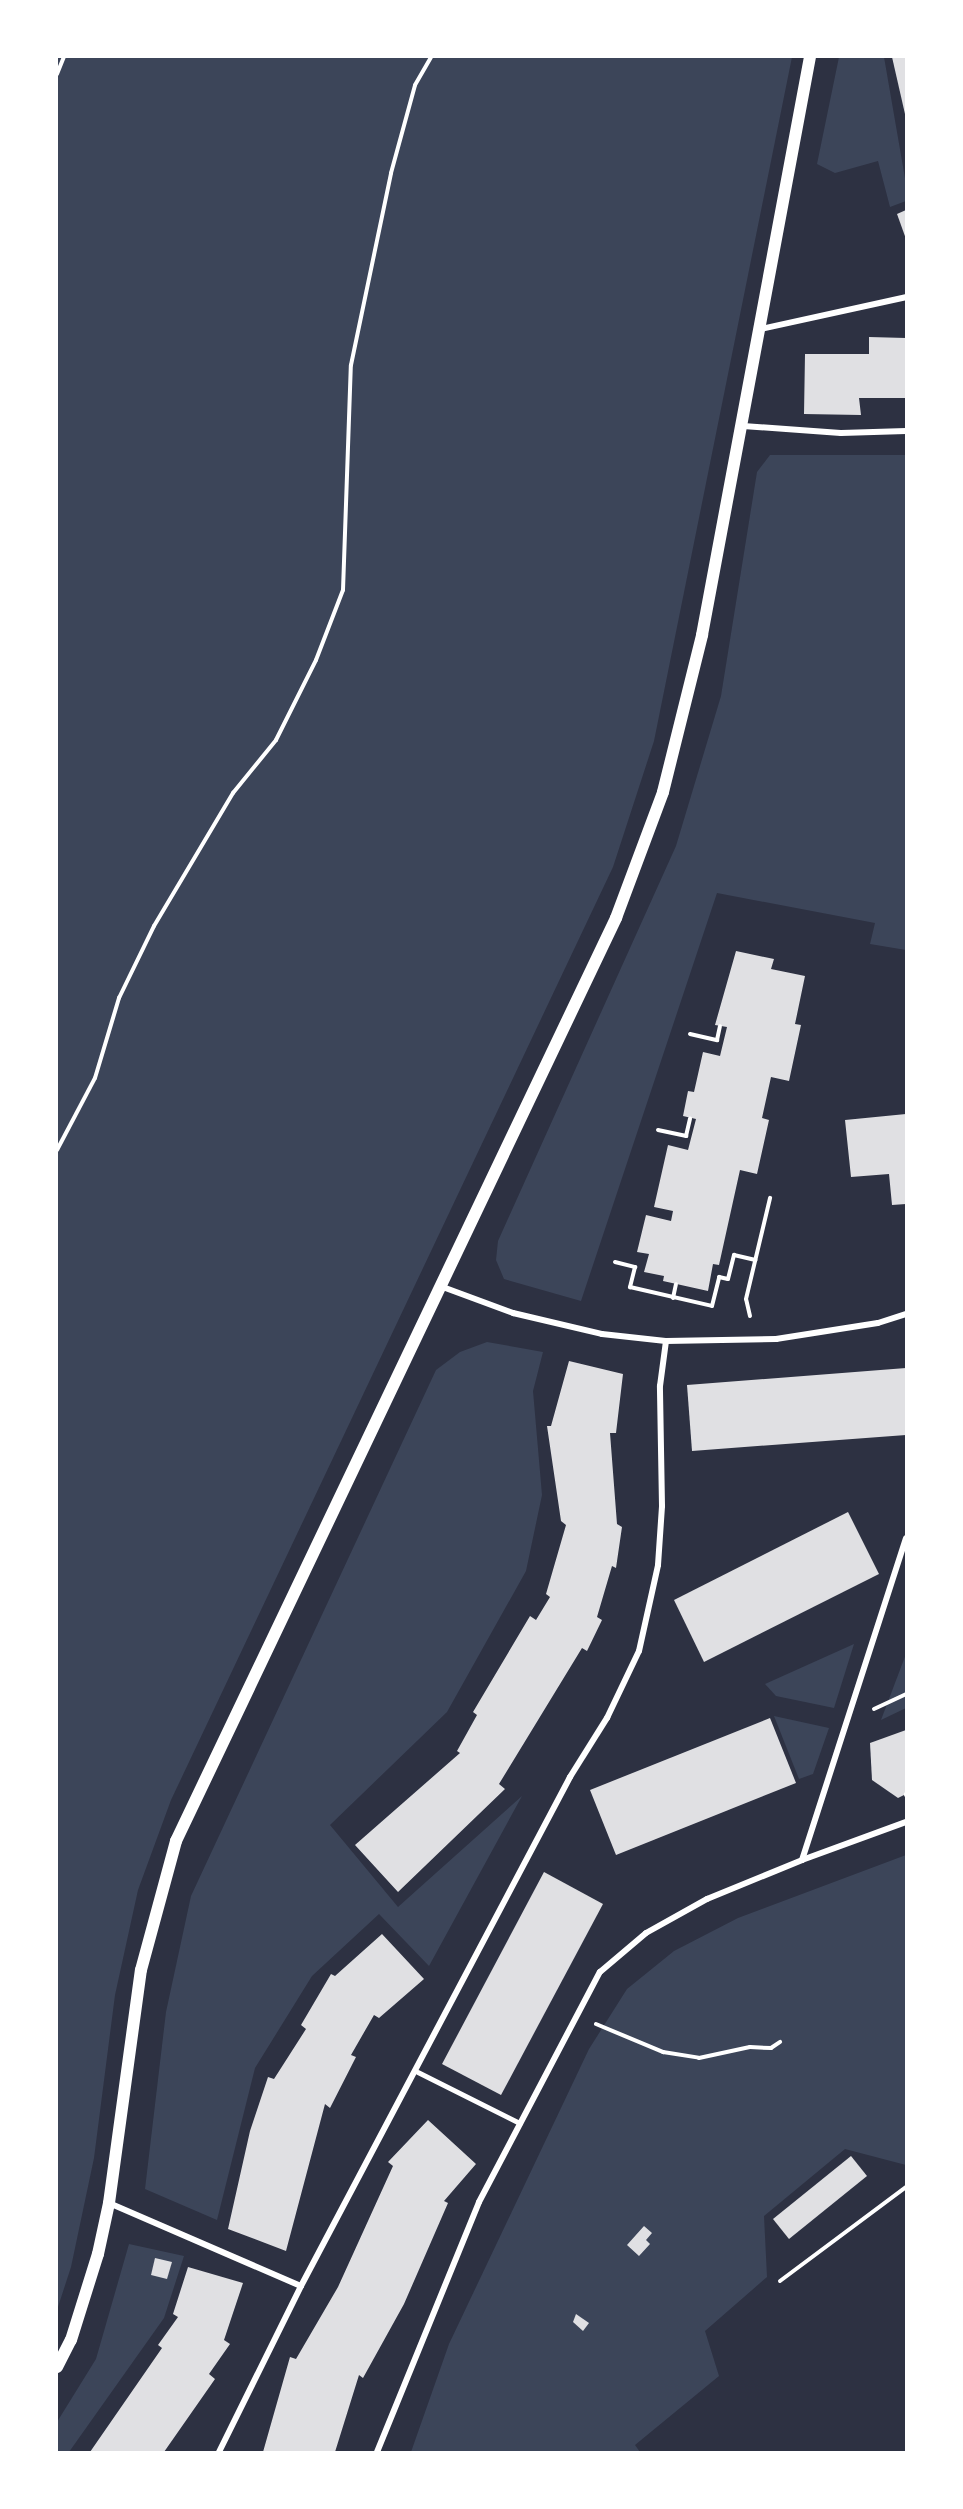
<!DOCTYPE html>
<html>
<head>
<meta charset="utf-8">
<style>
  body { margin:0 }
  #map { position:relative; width:963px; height:2509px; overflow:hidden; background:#2d3142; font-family:"Noto Serif",serif }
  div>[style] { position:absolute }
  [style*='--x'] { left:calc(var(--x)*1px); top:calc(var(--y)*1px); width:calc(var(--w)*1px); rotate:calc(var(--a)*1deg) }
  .green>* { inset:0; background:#3c4559 }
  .building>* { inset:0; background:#e0e0e3 }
  .path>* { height:4px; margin:-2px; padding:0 2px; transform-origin:2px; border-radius:2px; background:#fff }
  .service>* { height:4.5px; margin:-2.25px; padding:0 2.25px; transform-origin:2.25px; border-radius:2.25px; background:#fff }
  .minor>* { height:6px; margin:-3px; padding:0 3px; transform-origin:3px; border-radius:3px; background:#fff }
  .secondary>* { height:12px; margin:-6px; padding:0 6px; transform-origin:6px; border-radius:6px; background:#fff }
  span { translate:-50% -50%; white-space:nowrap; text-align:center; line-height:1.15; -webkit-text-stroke:4.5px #fff; paint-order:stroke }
  .frame { position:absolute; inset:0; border:58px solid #fff; pointer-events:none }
</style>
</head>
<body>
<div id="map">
  <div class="green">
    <div style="clip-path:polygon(57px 57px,792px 57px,654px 741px,613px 867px,171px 1800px,138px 1890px,115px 1995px,94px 2158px,71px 2267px,57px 2310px)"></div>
    <div style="clip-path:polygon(839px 57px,884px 57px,906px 184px,906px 201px,890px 207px,878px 161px,835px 173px,817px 164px)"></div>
    <div style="clip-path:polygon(770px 455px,906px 455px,906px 950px,870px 944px,875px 923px,717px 893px,581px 1301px,504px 1279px,496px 1260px,498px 1241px,676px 846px,721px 696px,757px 472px)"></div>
    <div style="clip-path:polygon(487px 1342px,543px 1352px,533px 1391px,542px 1495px,526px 1571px,447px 1712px,330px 1825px,398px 1907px,522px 1796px,429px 1966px,379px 1914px,312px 1976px,255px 2068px,217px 2220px,145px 2189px,166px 2012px,191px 1896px,436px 1370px,460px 1352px)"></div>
    <div style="clip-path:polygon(854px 1644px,834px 1708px,776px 1696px,765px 1684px)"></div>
    <div style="clip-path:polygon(906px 1654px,906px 1708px,881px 1720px)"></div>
    <div style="clip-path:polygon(774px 1716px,829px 1728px,813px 1774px,799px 1779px)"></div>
    <div style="clip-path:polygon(906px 1855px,906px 2165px,845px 2149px,764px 2216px,767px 2277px,705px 2331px,719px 2376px,635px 2445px,640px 2452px,411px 2452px,449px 2344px,589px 2049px,627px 1989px,674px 1951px,738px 1918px)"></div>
    <div style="clip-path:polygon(129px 2244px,184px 2256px,164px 2318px,69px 2452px,57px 2452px,57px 2422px,96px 2359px)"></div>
  </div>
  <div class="building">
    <div style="clip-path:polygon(892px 57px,906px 57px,906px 114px,905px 114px)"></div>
    <div style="clip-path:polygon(906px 210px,906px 239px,897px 214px)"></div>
    <div style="clip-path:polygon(869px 337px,906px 338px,906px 398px,859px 398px,861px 415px,804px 414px,805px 354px,869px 354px)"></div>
    <div style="clip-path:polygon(736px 951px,774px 959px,771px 969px,805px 976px,795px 1024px,801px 1025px,789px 1081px,771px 1077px,762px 1118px,769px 1120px,757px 1174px,740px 1170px,719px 1265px,713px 1264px,708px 1291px,663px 1281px,664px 1276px,644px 1272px,649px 1254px,637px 1252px,646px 1215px,671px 1221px,673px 1211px,654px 1207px,668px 1145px,688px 1150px,696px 1119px,683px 1116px,688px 1091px,694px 1092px,703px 1052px,720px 1056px,727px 1027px,715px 1025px)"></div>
    <div style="clip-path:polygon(906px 1114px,906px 1204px,892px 1205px,889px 1174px,851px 1177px,845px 1120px)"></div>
    <div style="clip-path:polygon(569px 1361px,623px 1374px,616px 1433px,610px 1433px,617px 1524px,622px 1527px,616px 1568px,612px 1566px,597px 1617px,602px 1620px,587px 1651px,582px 1648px,499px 1784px,505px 1789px,398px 1892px,355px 1845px,460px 1753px,457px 1751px,477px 1715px,473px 1712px,530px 1616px,536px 1620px,550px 1597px,546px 1594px,566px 1525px,561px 1521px,547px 1426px,551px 1426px)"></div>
    <div style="clip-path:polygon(906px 1368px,906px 1435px,692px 1451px,687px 1385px)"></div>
    <div style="clip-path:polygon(848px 1512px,879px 1574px,704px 1662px,674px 1600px)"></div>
    <div style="clip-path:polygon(770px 1718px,796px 1783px,616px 1855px,590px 1790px)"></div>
    <div style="clip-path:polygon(906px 1730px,906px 1794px,898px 1798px,872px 1780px,870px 1743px)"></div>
    <div style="clip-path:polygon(544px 1872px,603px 1904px,501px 2095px,442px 2064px)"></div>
    <div style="clip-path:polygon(382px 1934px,424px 1979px,379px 2018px,374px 2015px,351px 2055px,356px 2057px,330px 2108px,325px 2104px,286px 2251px,228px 2229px,250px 2131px,268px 2077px,274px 2079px,306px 2029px,301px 2025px,331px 1974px,335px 1976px)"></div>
    <div style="clip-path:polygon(428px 2120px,476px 2164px,444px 2201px,448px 2203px,404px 2304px,363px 2378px,359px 2375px,335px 2452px,263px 2452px,290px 2357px,296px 2359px,338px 2287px,393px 2166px,388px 2162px)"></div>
    <div style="clip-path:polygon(851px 2156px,867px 2176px,789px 2239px,773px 2219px)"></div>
    <div style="clip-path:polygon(644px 2226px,652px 2233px,646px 2240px,650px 2244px,639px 2256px,627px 2245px)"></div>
    <div style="clip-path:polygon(155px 2258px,172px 2262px,167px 2279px,151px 2275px)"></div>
    <div style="clip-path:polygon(188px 2267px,243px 2283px,224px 2340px,230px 2344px,209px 2374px,215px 2379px,164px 2452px,90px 2452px,162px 2348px,158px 2345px,178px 2317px,173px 2314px)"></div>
    <div style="clip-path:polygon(576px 2314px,589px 2323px,583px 2331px,573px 2322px)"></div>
  </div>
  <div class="path">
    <div style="--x:57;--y:74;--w:18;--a:-68"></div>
    <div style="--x:690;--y:1034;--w:28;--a:13"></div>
    <div style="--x:717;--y:1040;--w:14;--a:-78"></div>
    <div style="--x:658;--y:1130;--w:29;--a:12"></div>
    <div style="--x:686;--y:1136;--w:18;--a:-77"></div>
    <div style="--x:57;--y:1150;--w:81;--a:-62.2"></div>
    <div style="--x:95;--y:1078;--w:84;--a:-73.3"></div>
    <div style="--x:119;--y:998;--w:80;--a:-64.1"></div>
    <div style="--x:154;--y:926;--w:155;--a:-59.3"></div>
    <div style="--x:233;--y:793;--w:68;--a:-50.9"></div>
    <div style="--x:276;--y:740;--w:89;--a:-63.4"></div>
    <div style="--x:316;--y:660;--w:75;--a:-68.9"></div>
    <div style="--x:343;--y:590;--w:225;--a:-88"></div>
    <div style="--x:351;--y:365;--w:196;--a:-78.2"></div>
    <div style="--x:391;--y:173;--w:91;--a:-74.7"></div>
    <div style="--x:415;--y:85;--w:32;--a:-60"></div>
    <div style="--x:615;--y:1262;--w:21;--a:14"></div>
    <div style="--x:635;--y:1267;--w:21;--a:104"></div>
    <div style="--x:630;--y:1287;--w:84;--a:13"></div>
    <div style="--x:712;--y:1306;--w:30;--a:-76"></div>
    <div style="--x:719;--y:1277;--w:9;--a:13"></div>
    <div style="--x:728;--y:1279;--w:25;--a:-76"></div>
    <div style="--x:734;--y:1255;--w:22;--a:13"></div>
    <div style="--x:673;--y:1298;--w:14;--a:-78"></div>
    <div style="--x:750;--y:1316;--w:17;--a:-103"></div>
    <div style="--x:746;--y:1299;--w:104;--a:-76.6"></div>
    <div style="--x:874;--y:1709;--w:35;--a:-25"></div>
    <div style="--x:906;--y:1794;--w:1;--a:90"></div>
    <div style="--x:596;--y:2024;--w:73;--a:22.7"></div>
    <div style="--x:663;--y:2052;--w:36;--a:9"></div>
    <div style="--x:699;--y:2058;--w:52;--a:-12.2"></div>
    <div style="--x:750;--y:2047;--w:21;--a:3"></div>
    <div style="--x:771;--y:2048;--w:11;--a:-34"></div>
    <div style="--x:780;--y:2281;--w:157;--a:-36.7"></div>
  </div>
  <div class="service">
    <div style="--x:418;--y:2072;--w:114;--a:26.6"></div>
  </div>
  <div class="minor">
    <div style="--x:761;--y:329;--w:148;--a:-12.4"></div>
    <div style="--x:743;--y:426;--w:98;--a:4.1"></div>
    <div style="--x:841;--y:433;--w:65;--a:-1.8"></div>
    <div style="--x:440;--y:1286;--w:78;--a:20.3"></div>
    <div style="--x:513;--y:1313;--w:91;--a:13.3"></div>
    <div style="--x:602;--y:1334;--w:64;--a:6.2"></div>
    <div style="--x:666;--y:1341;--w:110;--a:-1"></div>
    <div style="--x:776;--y:1339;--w:103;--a:-8.9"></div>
    <div style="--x:878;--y:1323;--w:29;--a:-18"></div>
    <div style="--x:802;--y:1860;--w:111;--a:-20.1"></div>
    <div style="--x:109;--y:2203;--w:209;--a:23.4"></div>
    <div style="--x:219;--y:2452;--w:185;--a:-63.7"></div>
    <div style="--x:301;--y:2286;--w:576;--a:-62.14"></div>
    <div style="--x:570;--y:1777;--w:70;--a:-57.9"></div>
    <div style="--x:607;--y:1718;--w:74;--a:-64.5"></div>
    <div style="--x:639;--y:1651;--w:88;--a:-77.5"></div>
    <div style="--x:658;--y:1565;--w:59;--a:-86.1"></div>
    <div style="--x:662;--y:1506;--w:120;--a:-91"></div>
    <div style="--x:660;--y:1386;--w:45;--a:-82.4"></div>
    <div style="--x:377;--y:2452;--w:270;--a:-67.8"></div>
    <div style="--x:479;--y:2202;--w:260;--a:-62.3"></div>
    <div style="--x:600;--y:1972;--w:60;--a:-40.3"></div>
    <div style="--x:646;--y:1933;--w:70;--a:-29.1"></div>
    <div style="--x:707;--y:1899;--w:103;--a:-22.3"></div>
    <div style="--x:802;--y:1860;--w:338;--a:-72.1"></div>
  </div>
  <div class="secondary">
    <div style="--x:57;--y:2367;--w:30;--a:-63"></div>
    <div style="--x:71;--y:2340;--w:90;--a:-72.6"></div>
    <div style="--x:98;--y:2254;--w:52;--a:-77.8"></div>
    <div style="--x:109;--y:2203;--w:235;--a:-82.2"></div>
    <div style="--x:141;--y:1970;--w:134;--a:-74.8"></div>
    <div style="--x:176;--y:1841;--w:1023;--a:-64.51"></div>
    <div style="--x:616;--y:918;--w:134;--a:-69.5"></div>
    <div style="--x:663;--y:792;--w:162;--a:-76"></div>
    <div style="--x:702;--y:635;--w:588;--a:-79.42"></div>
  </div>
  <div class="frame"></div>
</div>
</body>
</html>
